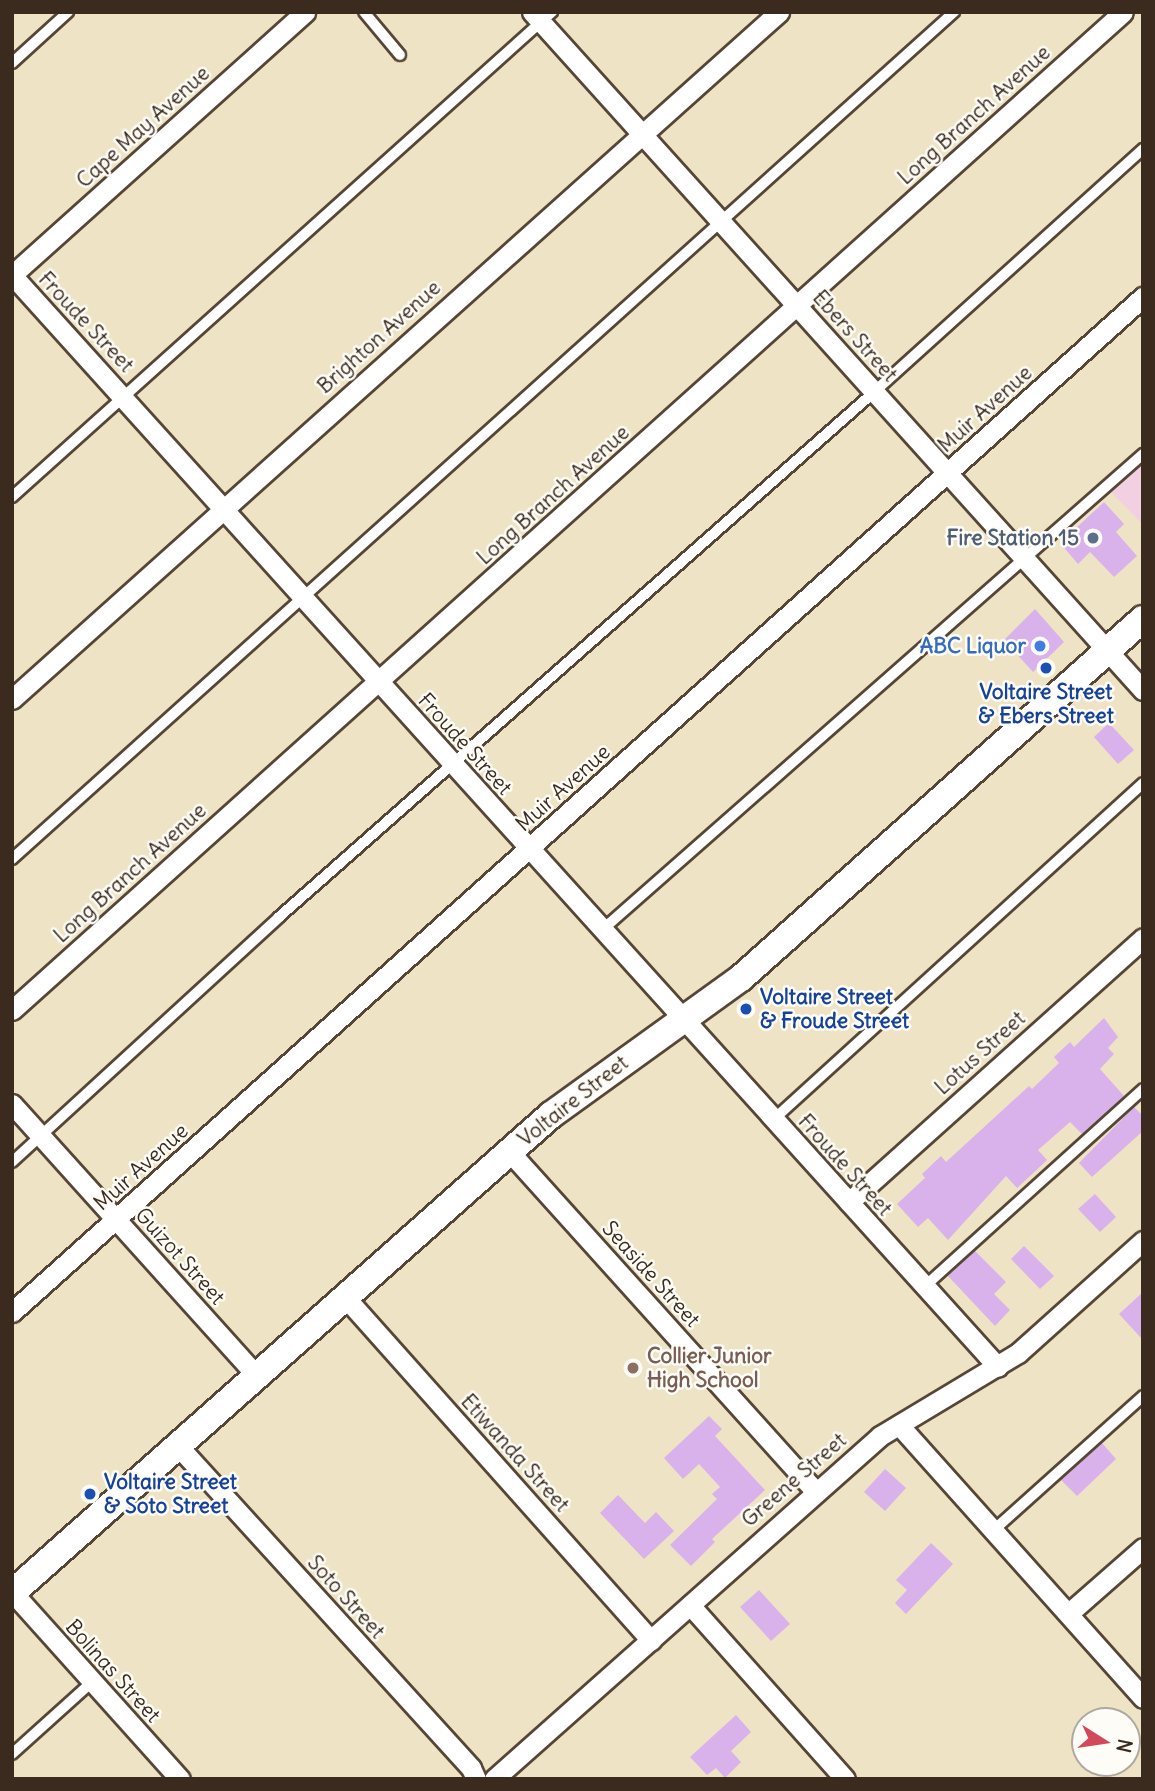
<!DOCTYPE html>
<html>
<head>
<meta charset="utf-8">
<style>
  body { margin:0 }
  #map { position:relative; width:1155px; height:1791px; overflow:hidden; background:#eee4c5; font-family:Delius,sans-serif }
  div>[style] { position:absolute }
  [style*='--x'] { left:calc(var(--x)*1px); top:calc(var(--y)*1px); width:calc(var(--w)*1px); rotate:calc(var(--a)*1deg) }
  .built>* { inset:0; background:#f2cfe1 }
  .building>* { inset:0; background:#d9b1eb }
  .roads { filter:drop-shadow(2px 0 #564637) drop-shadow(-2px 0 #564637) drop-shadow(0 2px #564637) drop-shadow(0 -2px #564637) }
  .lane>* { height:10px; margin:-5px; padding:0 5px; transform-origin:5px; border-radius:5px; background:#fff }
  .street>* { height:19px; margin:-9.5px; padding:0 9.5px; transform-origin:9.5px; border-radius:9.5px; background:#fff }
  .secondary>* { height:26px; margin:-13px; padding:0 13px; transform-origin:13px; border-radius:13px; background:#fff }
  .dots>* { width:19px; height:19px; translate:-50% -50%; box-sizing:border-box; border:4px solid #fdfcf7; border-radius:50% }
  span { translate:-50% -50%; white-space:nowrap; text-align:center; line-height:1.15; -webkit-text-stroke:5px #fdfcf7; paint-order:stroke }
  .street-label { font-size:21px; color:#3b2a1e }
  .service-label { font-size:21px; color:#4e5e75; font-weight:700 }
  .right { translate:-100% -50%; text-align:right }
  .shop-label { font-size:21px; color:#366cbe; font-weight:700 }
  .transit-label { font-size:21px; color:#164399; font-weight:700 }
  .left { translate:0 -50%; text-align:left }
  .education-label { font-size:21px; color:#785e54; font-weight:700 }
  .frame { position:absolute; inset:0; border:14px solid #3b2a1e; pointer-events:none }
  .north { position:absolute; left:1071px; top:1707px; width:70px; height:70px; box-sizing:border-box; background:#fdfcf7; border:2px solid #afa8a0; border-radius:50%; rotate:102deg; font-size:19px; font-weight:700; line-height:28px; text-align:center; color:#3b2a1e }
  .north::after { content:''; display:block; margin:auto; width:24px; height:32px; background:#d1495b; clip-path:polygon(50% 0,100% 100%,50% 72%,0 100%) }
</style>
</head>
<body>
<div id="map">
  <div class="built">
    <div style="clip-path:polygon(1143px 461px,1143px 525px,1110px 491px)"></div>
  </div>
  <div class="building">
    <div style="clip-path:polygon(1104px 502px,1124px 524px,1116px 532px,1137px 556px,1114px 577px,1090px 552px,1078px 564px,1060px 543px)"></div>
    <div style="clip-path:polygon(1035px 609px,1064px 642px,1033px 672px,1004px 640px)"></div>
    <div style="clip-path:polygon(1109px 723px,1134px 750px,1118px 764px,1094px 737px)"></div>
    <div style="clip-path:polygon(1104px 1018px,1118px 1037px,1108px 1048px,1114px 1054px,1100px 1069px,1124px 1096px,1082px 1134px,1070px 1122px,1038px 1150px,1047px 1160px,1029px 1177px,1017px 1188px,1006px 1176px,948px 1240px,928px 1218px,918px 1227px,897px 1204px,925px 1178px,922px 1174px,941px 1156px,946px 1162px,1029px 1086px,1032px 1089px,1059px 1063px,1054px 1057px,1070px 1042px,1074px 1047px)"></div>
    <div style="clip-path:polygon(1134px 1107px,1143px 1116px,1143px 1131px,1092px 1177px,1079px 1163px)"></div>
    <div style="clip-path:polygon(1095px 1194px,1116px 1217px,1100px 1232px,1078px 1209px)"></div>
    <div style="clip-path:polygon(1024px 1246px,1054px 1276px,1040px 1289px,1011px 1259px)"></div>
    <div style="clip-path:polygon(975px 1251px,1006px 1282px,994px 1294px,1010px 1310px,995px 1326px,948px 1276px)"></div>
    <div style="clip-path:polygon(1143px 1292px,1143px 1340px,1119px 1314px)"></div>
    <div style="clip-path:polygon(709px 1416px,722px 1429px,715px 1436px,765px 1490px,712px 1539px,715px 1542px,691px 1566px,670px 1545px,717px 1499px,712px 1494px,720px 1487px,699px 1464px,683px 1479px,664px 1458px)"></div>
    <div style="clip-path:polygon(1102px 1443px,1116px 1459px,1077px 1496px,1061px 1480px)"></div>
    <div style="clip-path:polygon(885px 1469px,906px 1488px,885px 1511px,864px 1492px)"></div>
    <div style="clip-path:polygon(618px 1495px,645px 1523px,656px 1512px,674px 1531px,644px 1559px,600px 1513px)"></div>
    <div style="clip-path:polygon(931px 1543px,953px 1564px,906px 1614px,895px 1603px,907px 1590px,896px 1580px)"></div>
    <div style="clip-path:polygon(759px 1590px,790px 1624px,771px 1641px,740px 1607px)"></div>
    <div style="clip-path:polygon(736px 1715px,751px 1732px,731px 1751px,741px 1762px,725px 1778px,716px 1768px,707px 1775px,690px 1757px)"></div>
  </div>
  <div class="roads">
    <div class="lane">
      <div style="--x:364;--y:12;--w:56;--a:50.1"></div>
      <div style="--x:12;--y:63;--w:76;--a:-42.3"></div>
      <div style="--x:12;--y:497;--w:726;--a:-41.93"></div>
      <div style="--x:12;--y:859;--w:1267;--a:-41.96"></div>
      <div style="--x:602;--y:930;--w:721;--a:-41.34"></div>
      <div style="--x:774;--y:1119;--w:499;--a:-42.3"></div>
      <div style="--x:12;--y:1162;--w:362;--a:-42.5"></div>
      <div style="--x:279;--y:917;--w:794;--a:-41.42"></div>
      <div style="--x:874;--y:392;--w:363;--a:-42.1"></div>
      <div style="--x:924;--y:1287;--w:295;--a:-42.1"></div>
      <div style="--x:995;--y:1529;--w:199;--a:-41.9"></div>
      <div style="--x:12;--y:1754;--w:108;--a:-42"></div>
    </div>
    <div class="street">
      <div style="--x:532;--y:12;--w:913;--a:47.98"></div>
      <div style="--x:12;--y:275;--w:1471;--a:47.92"></div>
      <div style="--x:12;--y:275;--w:394;--a:-41.9"></div>
      <div style="--x:12;--y:699;--w:1030;--a:-41.85"></div>
      <div style="--x:12;--y:1010;--w:1493;--a:-41.93"></div>
      <div style="--x:12;--y:1104;--w:366;--a:48"></div>
      <div style="--x:509;--y:1151;--w:457;--a:48"></div>
      <div style="--x:849;--y:1202;--w:395;--a:-41.9"></div>
      <div style="--x:345;--y:1297;--w:460;--a:48.3"></div>
      <div style="--x:12;--y:1312;--w:1520;--a:-41.91"></div>
      <div style="--x:899;--y:1425;--w:366;--a:48.2"></div>
      <div style="--x:179;--y:1447;--w:434;--a:47.7"></div>
      <div style="--x:471;--y:1768;--w:12;--a:66"></div>
      <div style="--x:13;--y:1593;--w:250;--a:48.1"></div>
      <div style="--x:690;--y:1605;--w:233;--a:48.3"></div>
      <div style="--x:1069;--y:1613;--w:98;--a:-41.3"></div>
      <div style="--x:494;--y:1779;--w:516;--a:-41.62"></div>
      <div style="--x:880;--y:1436;--w:161;--a:-31"></div>
      <div style="--x:1018;--y:1353;--w:168;--a:-41.9"></div>
    </div>
    <div class="secondary">
      <div style="--x:12;--y:1593;--w:720;--a:-41.57"></div>
      <div style="--x:551;--y:1115;--w:234;--a:-35.8"></div>
      <div style="--x:741;--y:978;--w:539;--a:-41.77"></div>
    </div>
  </div>
  <div class="dots">
    <div style="left:1093px;top:538px;background:#5c6f8a"></div>
    <div style="left:1040px;top:646px;background:#3f7fe0"></div>
    <div style="left:1046px;top:668px;background:#1a4fb4"></div>
    <div style="left:746px;top:1009px;background:#1a4fb4"></div>
    <div style="left:633px;top:1368px;background:#8d6e63"></div>
    <div style="left:90px;top:1494px;background:#1a4fb4"></div>
  </div>
  <div class="street-label">
    <span style="left:974px;top:115px;rotate:-42deg">Long Branch Avenue</span>
    <span style="left:143px;top:127px;rotate:-42deg">Cape May Avenue</span>
    <span style="left:86px;top:322px;rotate:47deg">Froude Street</span>
    <span style="left:855px;top:336px;rotate:48deg">Ebers Street</span>
    <span style="left:379px;top:337px;rotate:-42deg">Brighton Avenue</span>
    <span style="left:985px;top:409px;rotate:-42deg">Muir Avenue</span>
    <span style="left:553px;top:495px;rotate:-42deg">Long Branch Avenue</span>
    <span style="left:465px;top:744px;rotate:48deg">Froude Street</span>
    <span style="left:563px;top:788px;rotate:-42deg">Muir Avenue</span>
    <span style="left:130px;top:873px;rotate:-42deg">Long Branch Avenue</span>
    <span style="left:980px;top:1053px;rotate:-42deg">Lotus Street</span>
    <span style="left:573px;top:1101px;rotate:-38deg">Voltaire Street</span>
    <span style="left:845px;top:1165px;rotate:48deg">Froude Street</span>
    <span style="left:141px;top:1167px;rotate:-42deg">Muir Avenue</span>
    <span style="left:180px;top:1256px;rotate:48deg">Guizot Street</span>
    <span style="left:651px;top:1274px;rotate:48deg">Seaside Street</span>
    <span style="left:515px;top:1453px;rotate:48deg">Etiwanda Street</span>
    <span style="left:794px;top:1480px;rotate:-41deg">Greene Street</span>
    <span style="left:346px;top:1597px;rotate:48deg">Soto Street</span>
    <span style="left:113px;top:1671px;rotate:48deg">Bolinas Street</span>
  </div>
  <div class="service-label">
    <span class="right" style="left:1079px;top:538px">Fire Station 15</span>
  </div>
  <div class="shop-label">
    <span class="right" style="left:1026px;top:646px">ABC Liquor</span>
  </div>
  <div class="transit-label">
    <span style="left:1046px;top:704px">Voltaire Street<br>&amp; Ebers Street</span>
    <span class="left" style="left:760px;top:1009px">Voltaire Street<br>&amp; Froude Street</span>
    <span class="left" style="left:104px;top:1494px">Voltaire Street<br>&amp; Soto Street</span>
  </div>
  <div class="education-label">
    <span class="left" style="left:647px;top:1368px">Collier Junior<br>High School</span>
  </div>
  <div class="frame"></div>
  <div class="north">N</div>
</div>
</body>
</html>
